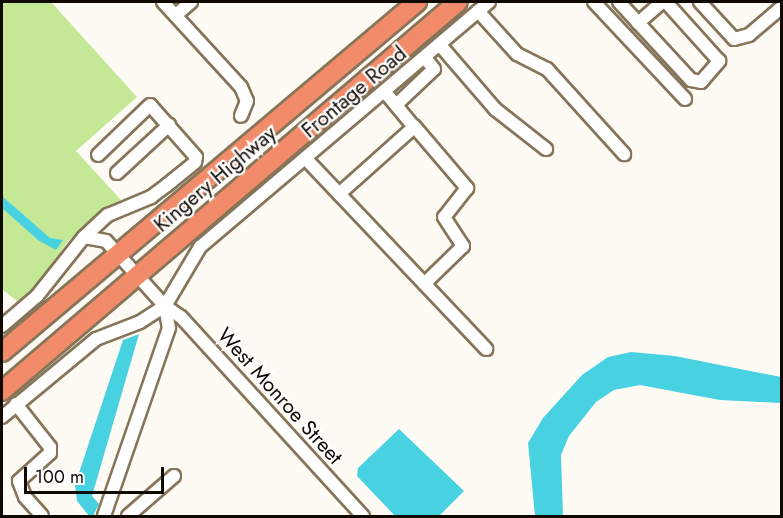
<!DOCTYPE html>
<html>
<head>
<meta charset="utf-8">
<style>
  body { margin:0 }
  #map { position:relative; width:783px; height:518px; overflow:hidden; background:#fefbf5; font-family:Jost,sans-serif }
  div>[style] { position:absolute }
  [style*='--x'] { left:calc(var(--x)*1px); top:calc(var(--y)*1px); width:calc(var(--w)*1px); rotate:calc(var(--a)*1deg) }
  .green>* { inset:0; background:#c5e896 }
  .water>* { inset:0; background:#48d1e1 }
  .roads { filter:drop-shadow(2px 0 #867559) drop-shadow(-2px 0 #867559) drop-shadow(0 2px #867559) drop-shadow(0 -2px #867559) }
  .minor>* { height:12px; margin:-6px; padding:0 6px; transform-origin:6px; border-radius:6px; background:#fff }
  .highway>* { height:18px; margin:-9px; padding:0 9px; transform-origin:9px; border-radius:9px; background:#f18b69 }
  span { translate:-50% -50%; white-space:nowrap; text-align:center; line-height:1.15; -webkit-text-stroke:4.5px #fff; paint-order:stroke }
  .street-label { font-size:21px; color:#100a02 }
  .frame { position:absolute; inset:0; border:3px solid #100a02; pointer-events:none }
  .scale { position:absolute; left:24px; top:467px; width:140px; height:27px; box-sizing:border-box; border:3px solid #100a02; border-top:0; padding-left:8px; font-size:18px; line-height:21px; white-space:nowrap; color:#100a02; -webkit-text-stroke:4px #fff; paint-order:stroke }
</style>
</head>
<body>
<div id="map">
  <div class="green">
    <div style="clip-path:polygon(2px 2px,51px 2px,137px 97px,76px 151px,121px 200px,109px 206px,68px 241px,36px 288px,18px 302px,2px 289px)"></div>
  </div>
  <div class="water">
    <div style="clip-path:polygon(2px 196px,50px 238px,63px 240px,56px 250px,38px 240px,2px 208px)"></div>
    <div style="clip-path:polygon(139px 334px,92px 496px,99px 504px,93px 516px,89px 516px,77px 501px,75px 485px,123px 340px)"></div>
    <div style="clip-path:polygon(631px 352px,675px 356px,781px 377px,781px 403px,720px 400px,640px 385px,614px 390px,596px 402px,569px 436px,561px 455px,563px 516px,535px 516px,528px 443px,543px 418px,582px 375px,608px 357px)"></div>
    <div style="clip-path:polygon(399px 429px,464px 491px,439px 516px,395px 516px,357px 476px,358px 468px)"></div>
  </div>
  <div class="roads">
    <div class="minor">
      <div style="--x:163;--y:2;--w:115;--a:47.5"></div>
      <div style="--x:241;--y:87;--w:15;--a:67"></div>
      <div style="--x:247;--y:101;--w:16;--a:112"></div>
      <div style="--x:594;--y:2;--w:133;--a:46.8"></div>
      <div style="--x:619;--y:2;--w:106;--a:47.3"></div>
      <div style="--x:691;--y:80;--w:10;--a:11"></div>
      <div style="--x:701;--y:82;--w:28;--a:-49"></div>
      <div style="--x:719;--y:61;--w:79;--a:-131.9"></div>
      <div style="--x:700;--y:2;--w:50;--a:47.4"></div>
      <div style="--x:734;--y:39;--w:16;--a:-15"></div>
      <div style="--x:749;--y:35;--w:43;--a:-40.3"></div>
      <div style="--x:478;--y:11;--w:58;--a:47.8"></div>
      <div style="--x:517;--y:54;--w:34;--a:27"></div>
      <div style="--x:547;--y:69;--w:115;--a:47.8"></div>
      <div style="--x:176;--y:15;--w:20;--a:-41"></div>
      <div style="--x:638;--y:23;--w:32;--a:-41"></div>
      <div style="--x:440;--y:45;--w:84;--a:49.3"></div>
      <div style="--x:495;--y:109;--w:65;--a:38.1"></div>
      <div style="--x:396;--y:105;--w:52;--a:-43.5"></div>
      <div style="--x:434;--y:69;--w:14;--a:-129"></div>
      <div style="--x:414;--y:126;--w:82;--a:49.5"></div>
      <div style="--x:467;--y:188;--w:37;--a:128"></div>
      <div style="--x:444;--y:217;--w:35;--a:57"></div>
      <div style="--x:463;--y:246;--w:54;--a:135.7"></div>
      <div style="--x:306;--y:159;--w:262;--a:46.5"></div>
      <div style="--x:117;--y:173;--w:71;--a:-42.7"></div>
      <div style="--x:339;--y:194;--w:101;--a:-41.8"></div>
      <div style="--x:414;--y:127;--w:45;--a:-129.6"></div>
      <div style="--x:84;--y:237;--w:33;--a:-43"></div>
      <div style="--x:108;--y:215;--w:47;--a:-22.7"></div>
      <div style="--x:151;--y:197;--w:20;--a:-37"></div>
      <div style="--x:167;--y:185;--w:36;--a:-39"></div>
      <div style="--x:195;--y:162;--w:5;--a:-79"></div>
      <div style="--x:196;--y:157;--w:69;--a:-131.5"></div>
      <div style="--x:150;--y:105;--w:72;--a:136.1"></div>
      <div style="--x:165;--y:306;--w:19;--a:35"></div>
      <div style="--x:181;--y:317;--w:270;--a:47.6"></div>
      <div style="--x:2;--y:326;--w:46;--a:-40.6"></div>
      <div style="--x:37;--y:296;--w:75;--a:-51.5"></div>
      <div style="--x:84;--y:237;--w:22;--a:10"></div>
      <div style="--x:106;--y:241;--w:88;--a:47.8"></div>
      <div style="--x:165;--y:306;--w:22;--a:80"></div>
      <div style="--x:169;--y:328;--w:199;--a:109.1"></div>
      <div style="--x:16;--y:404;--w:55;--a:51.7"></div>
      <div style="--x:50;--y:447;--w:6;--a:90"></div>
      <div style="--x:50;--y:453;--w:42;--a:137.9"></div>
      <div style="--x:19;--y:481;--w:17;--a:69"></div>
      <div style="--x:25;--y:497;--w:25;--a:48"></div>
      <div style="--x:2;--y:417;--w:122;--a:-39.7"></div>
      <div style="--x:96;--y:339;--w:47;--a:-21.1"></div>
      <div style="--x:140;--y:322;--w:30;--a:-33"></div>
      <div style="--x:165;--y:306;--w:69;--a:-59.3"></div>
      <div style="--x:200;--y:247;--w:379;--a:-40.3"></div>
      <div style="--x:128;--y:516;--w:61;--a:-41"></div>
    </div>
    <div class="highway">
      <div style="--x:2;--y:352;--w:543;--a:-40.14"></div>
      <div style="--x:2;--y:391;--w:599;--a:-40.47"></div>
    </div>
  </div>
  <div class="street-label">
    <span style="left:354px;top:92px;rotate:-40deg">Frontage Road</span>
    <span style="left:215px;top:179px;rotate:-40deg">Kingery Highway</span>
    <span style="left:280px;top:396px;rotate:48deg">West Monroe Street</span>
  </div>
  <div class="frame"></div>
  <div class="scale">100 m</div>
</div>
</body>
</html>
